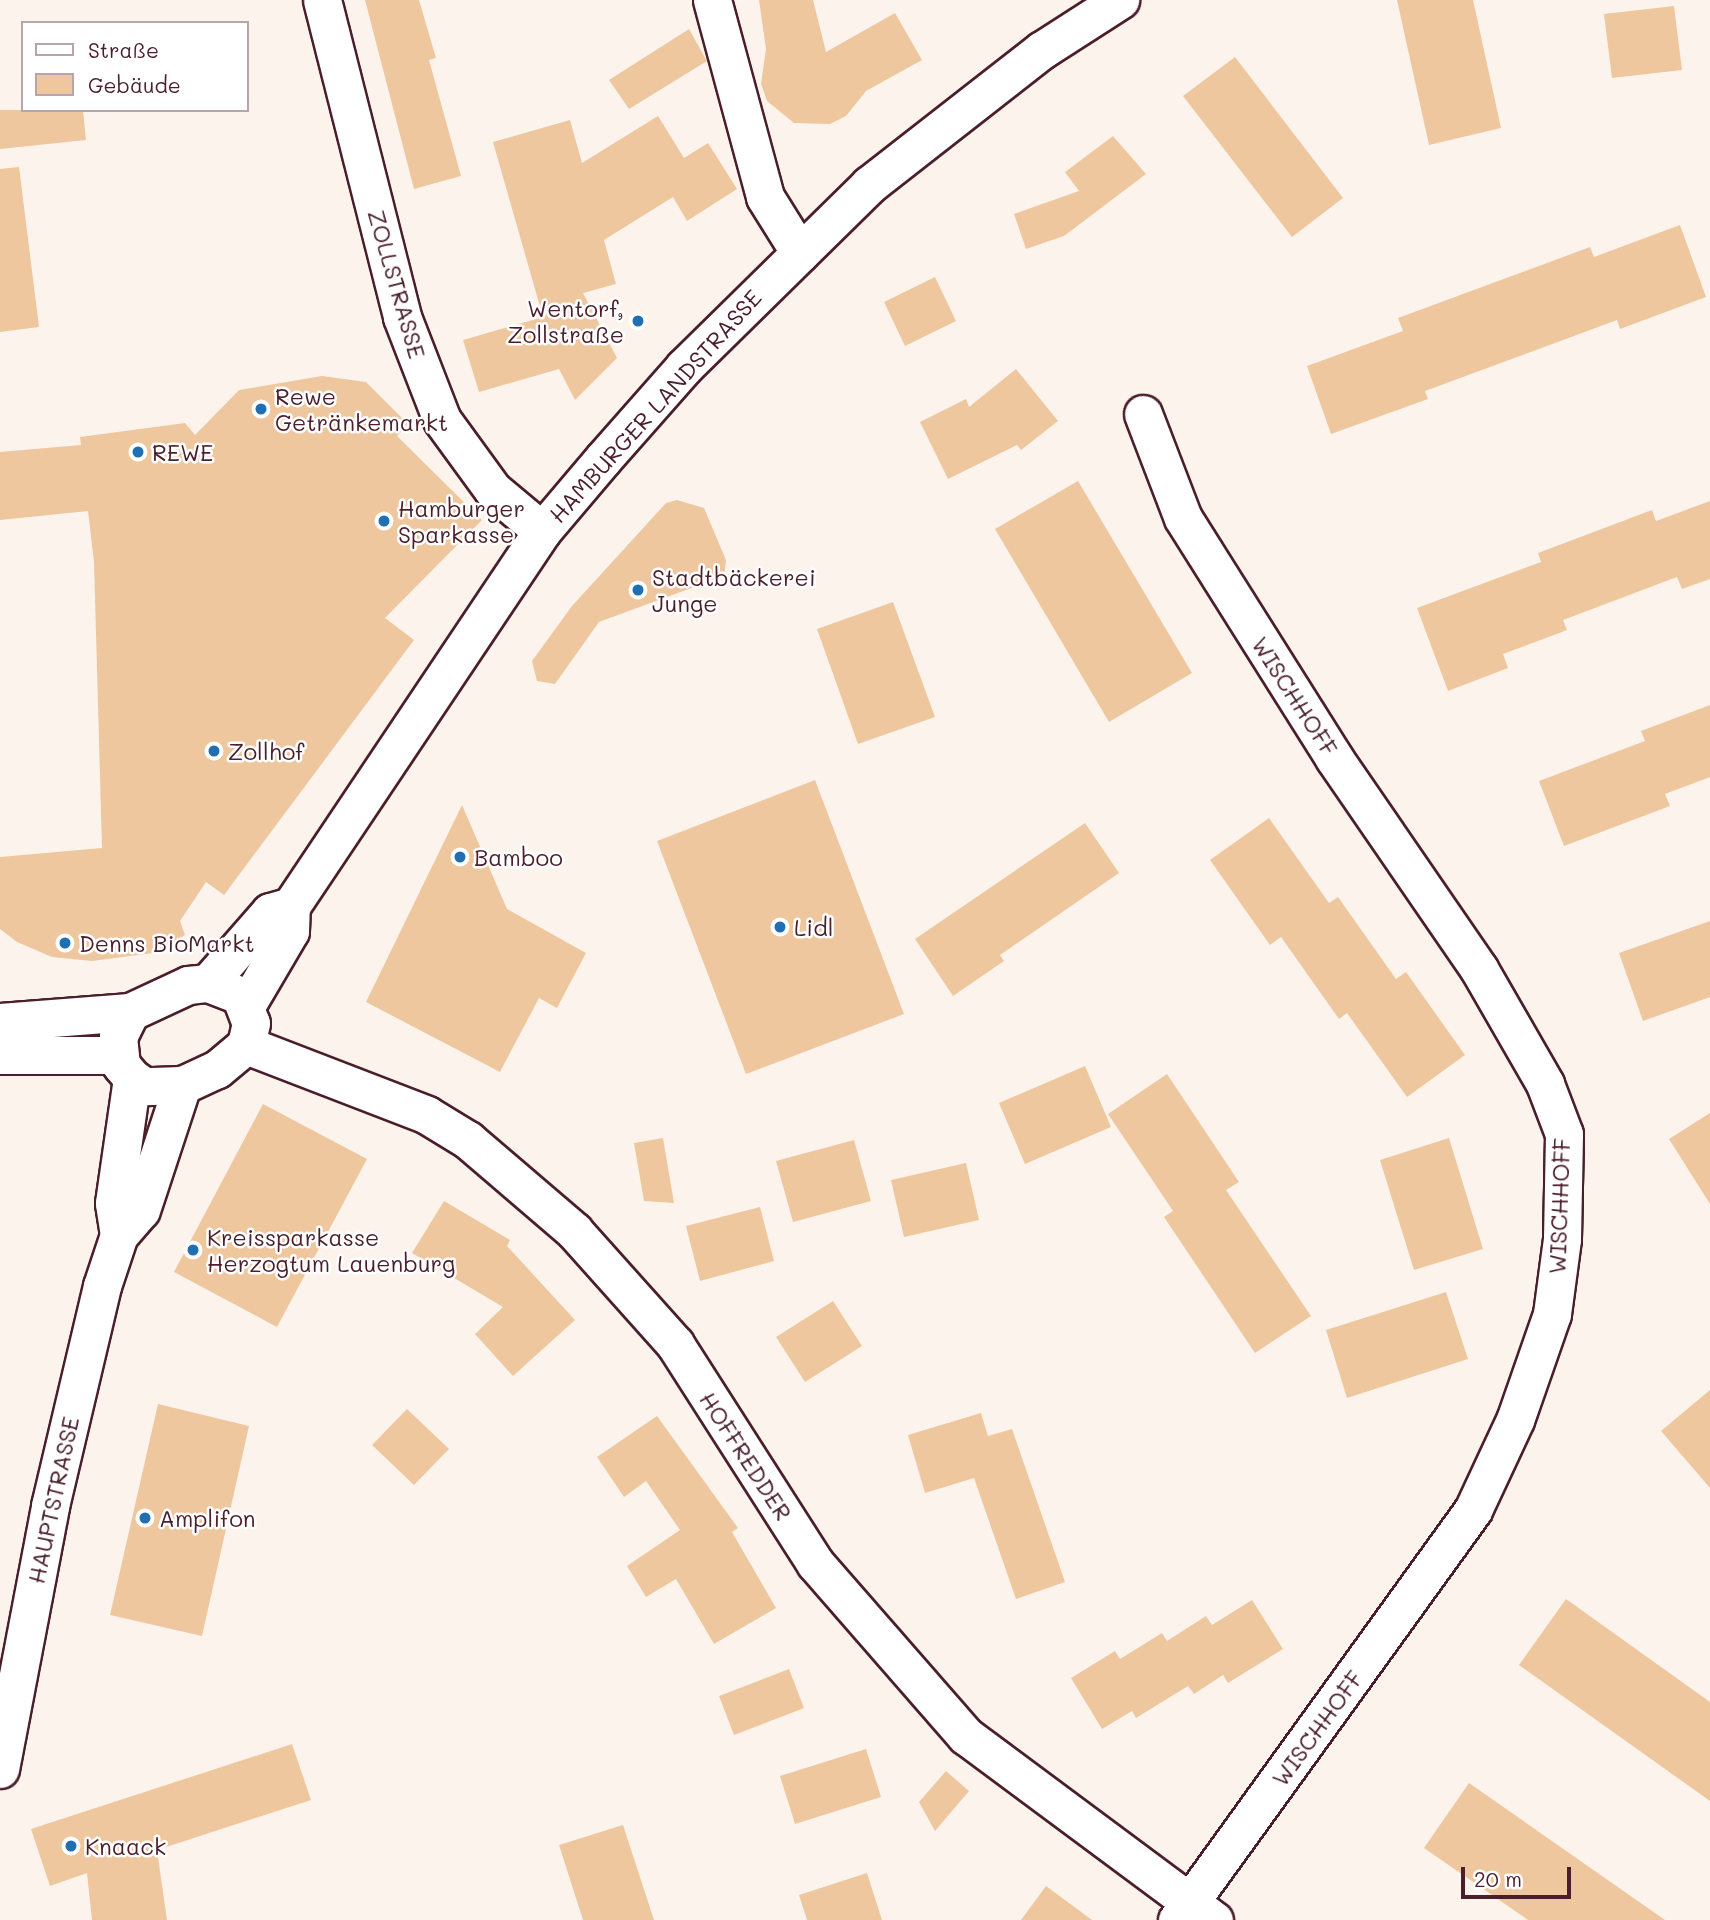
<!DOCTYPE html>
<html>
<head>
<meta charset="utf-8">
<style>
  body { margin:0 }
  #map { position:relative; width:1710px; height:1920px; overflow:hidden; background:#fcf4ec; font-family:Mali,sans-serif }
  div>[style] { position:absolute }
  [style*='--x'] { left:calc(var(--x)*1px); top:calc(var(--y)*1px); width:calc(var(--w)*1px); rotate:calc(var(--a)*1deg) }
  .building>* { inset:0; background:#eec79e }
  .roads { filter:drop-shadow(2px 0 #4a1f2b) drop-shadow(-2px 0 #4a1f2b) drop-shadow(0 2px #4a1f2b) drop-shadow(0 -2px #4a1f2b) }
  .minor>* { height:37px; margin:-18.5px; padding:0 18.5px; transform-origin:18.5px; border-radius:18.5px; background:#fff }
  .dots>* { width:19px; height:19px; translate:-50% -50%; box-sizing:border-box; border:4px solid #fff; border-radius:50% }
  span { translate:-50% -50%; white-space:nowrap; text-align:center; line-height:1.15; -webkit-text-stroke:5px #fff; paint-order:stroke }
  .street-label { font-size:23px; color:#4a1f2b }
  .poi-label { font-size:23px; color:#4a1f2b }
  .right { translate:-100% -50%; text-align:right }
  .left { translate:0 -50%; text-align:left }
  .legend { position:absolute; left:21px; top:21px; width:228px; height:91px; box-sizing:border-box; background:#fff; border:2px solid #b7a5aa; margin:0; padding:9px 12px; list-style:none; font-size:21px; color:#4a1f2b }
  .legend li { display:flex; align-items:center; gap:14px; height:35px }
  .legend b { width:35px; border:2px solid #b7a5aa }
  .scale { position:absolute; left:1461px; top:1867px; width:110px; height:32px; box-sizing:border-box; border:4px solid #4a1f2b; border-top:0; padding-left:9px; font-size:21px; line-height:24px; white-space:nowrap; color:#4a1f2b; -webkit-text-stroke:5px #fff; paint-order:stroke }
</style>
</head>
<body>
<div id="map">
  <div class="building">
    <div style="clip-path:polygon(365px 0,419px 0,436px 58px,429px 60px,461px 176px,414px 189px)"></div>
    <div style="clip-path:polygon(759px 0,813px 0,826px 52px,895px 13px,922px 60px,866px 91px,846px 116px,830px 124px,794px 123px,767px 101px,761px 84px,766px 49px)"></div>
    <div style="clip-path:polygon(1397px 0,1473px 0,1501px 128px,1429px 145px)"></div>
    <div style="clip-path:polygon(1674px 6px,1682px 70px,1612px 78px,1604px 14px)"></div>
    <div style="clip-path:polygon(689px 29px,707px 61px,629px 109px,609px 80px)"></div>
    <div style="clip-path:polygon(1235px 57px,1343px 198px,1292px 237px,1183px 96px)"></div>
    <div style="clip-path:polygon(0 110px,83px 110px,86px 140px,0 149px)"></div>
    <div style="clip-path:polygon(658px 116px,684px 158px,708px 143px,737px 189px,687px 221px,673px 197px,604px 240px,616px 284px,583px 293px,617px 358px,575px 400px,559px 369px,479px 392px,463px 340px,543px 317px,493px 142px,570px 120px,582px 163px)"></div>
    <div style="clip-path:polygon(1113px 136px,1146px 174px,1064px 236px,1026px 249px,1014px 214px,1079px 191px,1065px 172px)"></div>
    <div style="clip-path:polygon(19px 167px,39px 327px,0 332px,0 169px)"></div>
    <div style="clip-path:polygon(1680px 225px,1706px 297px,1620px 329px,1617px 320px,1425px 391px,1428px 399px,1331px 434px,1307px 366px,1403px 331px,1398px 318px,1590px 247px,1594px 257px)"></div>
    <div style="clip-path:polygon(935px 277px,956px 321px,905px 346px,884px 302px)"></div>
    <div style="clip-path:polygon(1016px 369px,1058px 421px,1021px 450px,1017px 445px,948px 479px,920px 422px,966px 399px,969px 407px)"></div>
    <div style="clip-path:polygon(322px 376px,366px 382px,408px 424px,397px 436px,482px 520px,385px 618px,414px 640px,224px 895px,206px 882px,180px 921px,185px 935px,153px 953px,92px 961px,52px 957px,17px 942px,0 929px,0 857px,102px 848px,94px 562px,88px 511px,0 520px,0 452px,81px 445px,80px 437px,185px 423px,195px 435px,239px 390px)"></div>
    <div style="clip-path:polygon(1078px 481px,1192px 673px,1109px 722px,995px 529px)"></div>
    <div style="clip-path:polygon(677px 500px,704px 508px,726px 560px,724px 576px,599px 622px,555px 684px,537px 681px,532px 661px,572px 606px,666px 503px)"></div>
    <div style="clip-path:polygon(1710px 501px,1710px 579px,1682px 589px,1677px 577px,1563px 620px,1567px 630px,1503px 654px,1508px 668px,1448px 691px,1417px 608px,1541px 562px,1538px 553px,1652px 510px,1656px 521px)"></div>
    <div style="clip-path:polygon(893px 602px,935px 717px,858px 744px,817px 629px)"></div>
    <div style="clip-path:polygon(1710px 705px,1710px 777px,1665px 794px,1670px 806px,1564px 846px,1539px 781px,1645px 741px,1641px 731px)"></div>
    <div style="clip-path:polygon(815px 780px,904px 1014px,746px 1074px,657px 841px)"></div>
    <div style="clip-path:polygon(462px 805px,507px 909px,586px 953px,557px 1008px,539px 998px,500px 1072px,366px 1002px)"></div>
    <div style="clip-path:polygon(1269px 818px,1329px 903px,1338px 897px,1396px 979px,1406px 972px,1465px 1055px,1407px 1097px,1347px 1013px,1339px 1019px,1281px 937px,1270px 945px,1210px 860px)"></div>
    <div style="clip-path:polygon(1085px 823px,1119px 873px,1000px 955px,1004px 961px,953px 996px,915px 939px)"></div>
    <div style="clip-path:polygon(1710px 921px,1710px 997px,1643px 1021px,1619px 953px)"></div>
    <div style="clip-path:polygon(1085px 1066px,1111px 1127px,1025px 1164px,999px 1103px)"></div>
    <div style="clip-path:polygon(1167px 1074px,1239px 1182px,1226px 1190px,1311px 1316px,1255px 1353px,1164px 1217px,1173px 1211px,1108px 1114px)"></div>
    <div style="clip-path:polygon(263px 1104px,367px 1159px,277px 1327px,174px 1272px)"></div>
    <div style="clip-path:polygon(1710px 1113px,1710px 1204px,1669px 1139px)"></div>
    <div style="clip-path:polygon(663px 1138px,674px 1203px,644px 1201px,634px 1143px)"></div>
    <div style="clip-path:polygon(1449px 1138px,1483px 1249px,1414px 1270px,1380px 1160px)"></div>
    <div style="clip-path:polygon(854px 1140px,871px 1201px,793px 1222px,776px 1161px)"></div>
    <div style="clip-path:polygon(966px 1163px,979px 1220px,904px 1237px,891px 1180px)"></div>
    <div style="clip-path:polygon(444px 1201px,510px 1240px,507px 1246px,575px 1320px,513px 1376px,475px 1334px,503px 1307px,412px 1253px)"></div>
    <div style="clip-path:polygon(760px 1207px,774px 1261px,700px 1281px,686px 1226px)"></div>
    <div style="clip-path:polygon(1446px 1292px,1468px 1359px,1347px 1398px,1326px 1330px)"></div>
    <div style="clip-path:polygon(833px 1301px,862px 1346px,805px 1382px,776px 1337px)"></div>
    <div style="clip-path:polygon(1710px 1390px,1710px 1488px,1661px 1431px)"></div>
    <div style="clip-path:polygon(158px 1404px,249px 1426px,202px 1636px,110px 1615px)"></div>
    <div style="clip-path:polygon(407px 1409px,449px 1449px,414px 1485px,372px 1445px)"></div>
    <div style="clip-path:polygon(981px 1413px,988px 1436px,1012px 1429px,1065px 1582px,1016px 1599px,974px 1478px,925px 1493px,908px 1435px)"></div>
    <div style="clip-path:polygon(657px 1416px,738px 1528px,732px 1532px,776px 1608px,714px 1644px,676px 1579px,646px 1597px,627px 1566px,680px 1530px,646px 1481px,624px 1497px,597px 1457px)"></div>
    <div style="clip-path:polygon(1566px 1599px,1710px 1702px,1710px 1801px,1519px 1665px)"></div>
    <div style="clip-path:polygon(1252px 1600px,1283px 1649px,1228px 1683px,1223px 1675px,1194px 1694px,1188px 1686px,1136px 1718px,1132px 1711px,1102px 1729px,1071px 1678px,1115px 1651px,1120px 1659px,1162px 1633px,1167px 1641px,1206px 1616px,1212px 1625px)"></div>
    <div style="clip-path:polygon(789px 1669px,804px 1708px,734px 1735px,719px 1696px)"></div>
    <div style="clip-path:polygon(292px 1744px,311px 1800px,157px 1850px,167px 1920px,92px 1920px,87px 1873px,50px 1886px,31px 1829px)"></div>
    <div style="clip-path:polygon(866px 1749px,881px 1797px,795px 1824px,780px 1776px)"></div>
    <div style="clip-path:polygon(946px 1771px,969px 1791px,935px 1831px,919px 1802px)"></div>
    <div style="clip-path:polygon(1469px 1783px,1665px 1920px,1528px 1920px,1424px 1848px)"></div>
    <div style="clip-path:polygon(623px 1825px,654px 1920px,583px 1920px,559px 1845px)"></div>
    <div style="clip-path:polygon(867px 1873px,882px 1920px,807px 1920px,799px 1895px)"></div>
    <div style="clip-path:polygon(1046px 1886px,1092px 1920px,1021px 1920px)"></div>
  </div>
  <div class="roads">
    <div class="minor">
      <div style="--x:322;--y:0;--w:327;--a:75.8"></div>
      <div style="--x:402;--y:317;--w:110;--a:68.8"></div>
      <div style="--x:442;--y:420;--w:87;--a:53.9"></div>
      <div style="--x:493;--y:490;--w:64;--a:39.9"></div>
      <div style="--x:712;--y:0;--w:204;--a:74.9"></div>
      <div style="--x:765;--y:197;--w:66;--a:58"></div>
      <div style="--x:1143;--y:414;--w:111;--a:69"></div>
      <div style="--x:1183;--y:518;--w:284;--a:57.8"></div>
      <div style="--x:1334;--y:758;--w:256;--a:55.5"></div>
      <div style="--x:1479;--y:969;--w:133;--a:60.1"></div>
      <div style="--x:1545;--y:1084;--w:53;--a:69.2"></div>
      <div style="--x:1564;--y:1134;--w:105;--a:91.1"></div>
      <div style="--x:1562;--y:1239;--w:76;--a:97.6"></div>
      <div style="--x:1552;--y:1314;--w:112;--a:109.2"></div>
      <div style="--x:1515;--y:1420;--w:99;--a:115"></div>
      <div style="--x:1473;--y:1510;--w:506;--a:125.83"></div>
      <div style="--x:208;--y:983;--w:34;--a:21"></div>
      <div style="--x:240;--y:995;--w:30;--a:69"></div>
      <div style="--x:251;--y:1023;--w:23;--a:103"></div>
      <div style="--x:246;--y:1045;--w:38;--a:140"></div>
      <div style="--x:217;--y:1069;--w:38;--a:155"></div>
      <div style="--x:182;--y:1085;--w:38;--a:178"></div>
      <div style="--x:144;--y:1086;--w:14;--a:-146"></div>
      <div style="--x:132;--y:1078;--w:17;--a:-130"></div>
      <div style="--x:121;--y:1065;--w:28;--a:-96"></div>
      <div style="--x:118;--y:1037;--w:28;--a:-64"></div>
      <div style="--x:130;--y:1012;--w:64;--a:-25"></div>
      <div style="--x:188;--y:985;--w:20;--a:-6"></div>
      <div style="--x:208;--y:983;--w:94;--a:-48.9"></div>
      <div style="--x:270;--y:912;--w:22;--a:-16"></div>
      <div style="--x:246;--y:1006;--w:87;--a:-59.6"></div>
      <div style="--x:290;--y:931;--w:25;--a:-88"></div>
      <div style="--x:291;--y:906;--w:451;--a:-56.2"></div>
      <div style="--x:542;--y:531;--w:94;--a:-49.7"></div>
      <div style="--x:603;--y:459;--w:123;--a:-48.6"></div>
      <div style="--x:684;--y:367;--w:260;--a:-44.5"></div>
      <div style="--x:869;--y:185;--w:219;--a:-38"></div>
      <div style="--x:1042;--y:50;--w:93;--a:-32.7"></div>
      <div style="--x:0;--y:1022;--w:130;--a:-4.4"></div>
      <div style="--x:246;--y:1045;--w:194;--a:21.1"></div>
      <div style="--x:427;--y:1115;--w:48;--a:31.4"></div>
      <div style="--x:468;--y:1140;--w:140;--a:40.6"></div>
      <div style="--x:574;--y:1231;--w:152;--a:48.2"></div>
      <div style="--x:675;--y:1344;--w:260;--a:57.4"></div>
      <div style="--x:815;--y:1563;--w:230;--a:48.9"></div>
      <div style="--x:966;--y:1736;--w:309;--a:36.6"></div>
      <div style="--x:0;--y:1055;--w:119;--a:0"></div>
      <div style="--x:119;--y:1235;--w:32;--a:-99"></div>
      <div style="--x:114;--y:1203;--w:126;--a:-81.8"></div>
      <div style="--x:0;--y:1769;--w:268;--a:-79.2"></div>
      <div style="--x:50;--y:1506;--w:226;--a:-76.7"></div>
      <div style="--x:102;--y:1286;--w:54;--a:-71.6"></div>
      <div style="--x:119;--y:1235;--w:33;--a:-49"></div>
      <div style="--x:141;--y:1210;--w:132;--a:-71.8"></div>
    </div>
  </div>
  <div class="dots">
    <div style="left:638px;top:321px;background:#1f6fb2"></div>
    <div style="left:261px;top:409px;background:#1f6fb2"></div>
    <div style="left:138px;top:452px;background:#1f6fb2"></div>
    <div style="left:384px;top:521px;background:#1f6fb2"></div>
    <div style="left:638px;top:590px;background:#1f6fb2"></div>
    <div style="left:214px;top:751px;background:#1f6fb2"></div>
    <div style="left:460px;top:857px;background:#1f6fb2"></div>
    <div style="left:780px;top:927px;background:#1f6fb2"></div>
    <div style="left:65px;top:943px;background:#1f6fb2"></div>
    <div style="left:193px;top:1250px;background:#1f6fb2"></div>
    <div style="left:145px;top:1518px;background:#1f6fb2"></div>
    <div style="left:71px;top:1846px;background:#1f6fb2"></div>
  </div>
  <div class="street-label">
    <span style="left:397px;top:284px;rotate:74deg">ZOLLSTRASSE</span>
    <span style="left:655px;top:406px;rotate:-48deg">HAMBURGER LANDSTRASSE</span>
    <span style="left:1295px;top:696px;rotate:57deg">WISCHHOFF</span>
    <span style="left:1559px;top:1206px;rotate:-88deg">WISCHHOFF</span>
    <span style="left:746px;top:1456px;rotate:57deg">HOFFREDDER</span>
    <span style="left:53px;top:1500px;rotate:-78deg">HAUPTSTRASSE</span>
    <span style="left:1317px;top:1728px;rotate:-54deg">WISCHHOFF</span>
  </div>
  <div class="poi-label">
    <span class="right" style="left:624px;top:321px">Wentorf,<br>Zollstraße</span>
    <span class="left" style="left:275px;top:409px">Rewe<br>Getränkemarkt</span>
    <span class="left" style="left:152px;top:452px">REWE</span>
    <span class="left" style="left:398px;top:521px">Hamburger<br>Sparkasse</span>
    <span class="left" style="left:652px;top:590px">Stadtbäckerei<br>Junge</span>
    <span class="left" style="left:228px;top:751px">Zollhof</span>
    <span class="left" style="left:474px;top:857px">Bamboo</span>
    <span class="left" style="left:794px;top:927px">Lidl</span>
    <span class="left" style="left:79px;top:943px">Denns BioMarkt</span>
    <span class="left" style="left:207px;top:1250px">Kreissparkasse<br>Herzogtum Lauenburg</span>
    <span class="left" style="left:159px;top:1518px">Amplifon</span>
    <span class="left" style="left:85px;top:1846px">Knaack</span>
  </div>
  <ul class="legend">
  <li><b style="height:9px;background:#fff"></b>Straße</li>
  <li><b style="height:19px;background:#eec79e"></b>Gebäude</li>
  </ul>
  <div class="scale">20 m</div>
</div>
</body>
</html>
